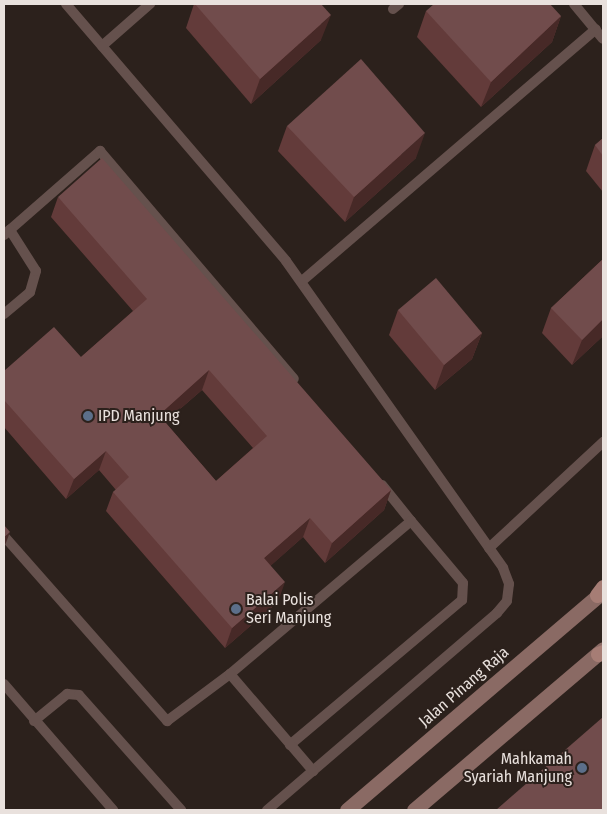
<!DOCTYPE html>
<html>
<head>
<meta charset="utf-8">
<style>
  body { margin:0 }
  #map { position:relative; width:607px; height:814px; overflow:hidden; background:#2c211c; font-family:"Fira Sans Condensed",sans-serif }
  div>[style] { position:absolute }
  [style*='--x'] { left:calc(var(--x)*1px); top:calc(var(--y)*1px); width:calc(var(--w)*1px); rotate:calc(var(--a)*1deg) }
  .lane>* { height:10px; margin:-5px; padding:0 5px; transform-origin:5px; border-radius:5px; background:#65514d }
  .secondary>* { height:15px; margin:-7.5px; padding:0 7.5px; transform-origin:7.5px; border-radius:7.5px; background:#8a6a64 }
  .primary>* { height:15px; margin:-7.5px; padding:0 7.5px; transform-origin:7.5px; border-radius:7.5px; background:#a67d75 }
  .wall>* { inset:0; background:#633b3a }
  .shaded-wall>* { inset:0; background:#472927 }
  .building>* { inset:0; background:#714c4c }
  .dots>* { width:14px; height:14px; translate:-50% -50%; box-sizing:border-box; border:2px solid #2c211c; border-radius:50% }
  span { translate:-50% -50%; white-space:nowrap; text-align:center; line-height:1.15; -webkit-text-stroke:4px #2c211c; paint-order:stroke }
  .poi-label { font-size:16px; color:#e9e1dd }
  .left { translate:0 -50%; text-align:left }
  .right { translate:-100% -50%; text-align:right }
  .street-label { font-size:16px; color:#e9e1dd }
  .frame { position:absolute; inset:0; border:5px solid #e9e1dd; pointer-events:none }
</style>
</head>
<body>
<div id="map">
  <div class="lane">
    <div style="--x:66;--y:4;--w:338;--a:49.4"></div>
    <div style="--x:286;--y:261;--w:376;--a:54.7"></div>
    <div style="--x:503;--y:568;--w:17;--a:69"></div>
    <div style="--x:509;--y:584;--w:17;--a:97"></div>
    <div style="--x:507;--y:601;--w:16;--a:130"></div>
    <div style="--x:497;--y:613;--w:303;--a:139.4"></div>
    <div style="--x:574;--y:4;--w:45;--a:50.4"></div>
    <div style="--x:393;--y:9;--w:8;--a:-40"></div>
    <div style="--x:102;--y:46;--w:64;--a:-41.2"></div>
    <div style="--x:4;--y:235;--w:128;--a:-41.2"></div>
    <div style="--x:100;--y:151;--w:299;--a:49.6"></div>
    <div style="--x:302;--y:281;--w:387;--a:-40.6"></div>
    <div style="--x:4;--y:314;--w:34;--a:-40"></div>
    <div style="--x:30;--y:292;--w:22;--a:-74"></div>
    <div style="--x:36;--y:271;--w:49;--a:-122.4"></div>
    <div style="--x:382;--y:485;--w:46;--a:51.1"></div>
    <div style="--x:4;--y:536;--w:247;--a:48.6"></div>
    <div style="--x:167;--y:721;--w:79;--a:-36.7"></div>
    <div style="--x:230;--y:674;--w:237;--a:-40.2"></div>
    <div style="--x:411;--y:521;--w:81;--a:50"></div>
    <div style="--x:463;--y:583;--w:17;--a:93"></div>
    <div style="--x:462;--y:600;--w:225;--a:139.9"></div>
    <div style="--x:489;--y:548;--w:156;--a:-42.9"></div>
    <div style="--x:230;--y:674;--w:128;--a:49.4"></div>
    <div style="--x:4;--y:684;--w:167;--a:49.1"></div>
    <div style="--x:34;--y:721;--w:43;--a:-39.3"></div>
    <div style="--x:67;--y:694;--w:12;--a:5"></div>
    <div style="--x:79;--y:695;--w:154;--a:48.4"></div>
  </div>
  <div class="secondary">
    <div style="--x:347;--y:810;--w:337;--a:-40.5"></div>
    <div style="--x:414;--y:810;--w:248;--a:-40.4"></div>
  </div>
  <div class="primary">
    <div style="--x:597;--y:595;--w:10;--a:-53"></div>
    <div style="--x:598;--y:654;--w:5;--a:-22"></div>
  </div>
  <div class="wall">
    <div style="clip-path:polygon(194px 4px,321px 4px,321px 40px,251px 104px,186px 28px)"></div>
    <div style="clip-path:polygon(426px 11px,561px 16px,552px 42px,481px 107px,417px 37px)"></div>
    <div style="clip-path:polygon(287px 126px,416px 158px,345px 222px,278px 151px)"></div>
    <div style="clip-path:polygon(603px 138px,603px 192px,586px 171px,595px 145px)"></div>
    <div style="clip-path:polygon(evenodd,58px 197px,391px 490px,384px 510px,325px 563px,303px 537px,270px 566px,278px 602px,225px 648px,106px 511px,113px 492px,116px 490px,99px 470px,66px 499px,4px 427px,4px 371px,81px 357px,133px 311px,51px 217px,58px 197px,202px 390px,253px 448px,216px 481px,165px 422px,202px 390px)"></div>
    <div style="clip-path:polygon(603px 259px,603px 336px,572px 365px,542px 333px,551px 308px)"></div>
    <div style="clip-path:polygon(398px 310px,482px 333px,472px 359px,435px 390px,389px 335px)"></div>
  </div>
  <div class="shaded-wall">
    <div style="clip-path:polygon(331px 15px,321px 40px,251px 104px,260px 79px)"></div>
    <div style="clip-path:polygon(561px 16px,552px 42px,481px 107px,491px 82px)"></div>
    <div style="clip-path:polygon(425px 133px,416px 158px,345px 222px,354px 197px)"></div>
    <div style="clip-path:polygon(603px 319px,603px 336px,572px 365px,582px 340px)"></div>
    <div style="clip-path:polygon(482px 333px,472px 359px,435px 390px,444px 365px)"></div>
    <div style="clip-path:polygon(209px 370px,202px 390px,151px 434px,159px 415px)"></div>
    <div style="clip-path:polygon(106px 451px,99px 470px,66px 499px,74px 479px)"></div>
    <div style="clip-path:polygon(391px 490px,384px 510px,325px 563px,332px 543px)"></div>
    <div style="clip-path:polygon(310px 518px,303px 537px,257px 578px,264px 558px)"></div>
    <div style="clip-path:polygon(10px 532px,4px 548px,4px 537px)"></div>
    <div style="clip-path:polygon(285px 582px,278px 602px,225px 648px,232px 628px)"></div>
  </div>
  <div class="building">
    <div style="clip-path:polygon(195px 4px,321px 4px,331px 15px,260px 79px)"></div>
    <div style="clip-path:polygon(434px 4px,550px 4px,561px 16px,491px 82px,426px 11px)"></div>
    <div style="clip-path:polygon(361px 59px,425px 133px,354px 197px,287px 126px)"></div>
    <div style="clip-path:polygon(603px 138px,603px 156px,595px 145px)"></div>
    <div style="clip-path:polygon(evenodd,102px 158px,391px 490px,332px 543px,310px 518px,264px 558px,285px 582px,232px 628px,113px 492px,129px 477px,106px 451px,74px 479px,4px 400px,4px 371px,54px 327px,81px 357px,147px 299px,58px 197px,102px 158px,209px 370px,267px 436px,216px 481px,159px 415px,209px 370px)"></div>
    <div style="clip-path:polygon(603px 259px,603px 319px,582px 340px,551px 308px)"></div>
    <div style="clip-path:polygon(436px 278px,482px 333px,444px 365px,398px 310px)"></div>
    <div style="clip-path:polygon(4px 525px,10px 532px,4px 537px)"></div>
    <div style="clip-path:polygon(603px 717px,603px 810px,496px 810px)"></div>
  </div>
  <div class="dots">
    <div style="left:88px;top:416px;background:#5c6f8a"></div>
    <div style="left:236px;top:609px;background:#5c6f8a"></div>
    <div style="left:582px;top:768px;background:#5c6f8a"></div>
  </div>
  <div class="poi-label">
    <span class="left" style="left:98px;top:416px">IPD Manjung</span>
    <span class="left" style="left:246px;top:609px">Balai Polis<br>Seri Manjung</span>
    <span class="right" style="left:572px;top:768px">Mahkamah<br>Syariah Manjung</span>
  </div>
  <div class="street-label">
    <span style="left:464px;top:687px;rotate:-41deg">Jalan Pinang Raja</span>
  </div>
  <div class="frame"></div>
</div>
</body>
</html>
